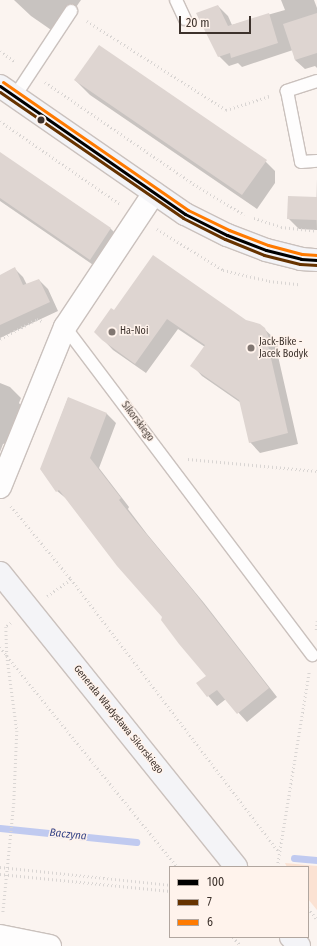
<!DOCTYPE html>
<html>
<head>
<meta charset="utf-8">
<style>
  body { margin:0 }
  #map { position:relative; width:317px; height:946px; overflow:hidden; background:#fbf4f0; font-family:"Fira Sans Condensed",sans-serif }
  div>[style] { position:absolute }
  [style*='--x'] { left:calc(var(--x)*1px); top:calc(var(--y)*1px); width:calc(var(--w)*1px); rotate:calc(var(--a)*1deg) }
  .green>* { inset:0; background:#fbe2d3 }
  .shadow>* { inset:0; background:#0003 }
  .stream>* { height:7px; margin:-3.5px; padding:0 3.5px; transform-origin:3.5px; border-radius:3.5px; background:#c0caf0 }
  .building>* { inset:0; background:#ded5d1 }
  .path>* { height:2.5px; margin-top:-1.25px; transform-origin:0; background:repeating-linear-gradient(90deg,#d9d5d3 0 1px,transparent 0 4px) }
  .roads { filter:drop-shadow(1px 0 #cac1bd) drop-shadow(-1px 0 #cac1bd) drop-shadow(0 1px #cac1bd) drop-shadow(0 -1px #cac1bd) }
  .lane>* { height:12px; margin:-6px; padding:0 6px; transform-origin:6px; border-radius:6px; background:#fefdfd }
  .street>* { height:22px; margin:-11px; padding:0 11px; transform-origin:11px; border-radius:11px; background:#fefdfd }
  .secondary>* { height:22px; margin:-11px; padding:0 11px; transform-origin:11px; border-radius:11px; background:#f4f4f7 }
  .bus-1>* { height:3px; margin:-1.5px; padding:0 1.5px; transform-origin:1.5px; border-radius:1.5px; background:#000 }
  .bus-2>* { height:3px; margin:-1.5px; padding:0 1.5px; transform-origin:1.5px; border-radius:1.5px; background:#630 }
  .bus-3>* { height:3px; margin:-1.5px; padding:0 1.5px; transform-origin:1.5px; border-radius:1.5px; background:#ff7a00 }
  .dots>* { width:11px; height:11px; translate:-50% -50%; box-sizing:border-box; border:2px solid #fff3ec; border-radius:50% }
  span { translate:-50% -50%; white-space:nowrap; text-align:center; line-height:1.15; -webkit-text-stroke:3px #fff3ec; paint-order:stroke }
  .poi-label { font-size:10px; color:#3d322c }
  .left { translate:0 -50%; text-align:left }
  .street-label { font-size:10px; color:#3d322c }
  .water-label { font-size:11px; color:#364487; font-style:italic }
  .legend { position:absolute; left:169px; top:866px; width:140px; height:72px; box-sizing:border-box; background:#fff3ec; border:1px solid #b1a69f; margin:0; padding:5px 7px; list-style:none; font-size:12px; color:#3d322c }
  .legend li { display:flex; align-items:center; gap:8px; height:20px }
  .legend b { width:20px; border:1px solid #b1a69f }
  .scale { position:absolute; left:179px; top:16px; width:72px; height:18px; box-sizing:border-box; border:2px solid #3d322c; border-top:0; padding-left:5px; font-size:12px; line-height:14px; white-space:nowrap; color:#3d322c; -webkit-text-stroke:3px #fff3ec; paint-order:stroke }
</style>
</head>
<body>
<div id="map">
  <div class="green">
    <div style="clip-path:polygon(285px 863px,317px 866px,317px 910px,308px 899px,308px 867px,287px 867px)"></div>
  </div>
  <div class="shadow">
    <div style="clip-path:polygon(14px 0,81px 0,57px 34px,31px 16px)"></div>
    <div style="clip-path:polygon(281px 0,314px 0,317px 8px,317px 68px,315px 66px,305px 69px,295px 60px,293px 50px,242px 67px,238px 63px,229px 66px,219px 56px,218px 6px,228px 16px,232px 25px,285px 10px)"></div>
    <div style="clip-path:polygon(75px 80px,260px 156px,275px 171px,275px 183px,257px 209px,90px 95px)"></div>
    <div style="clip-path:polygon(0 153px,111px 229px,123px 241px,102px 271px,0 201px)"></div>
    <div style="clip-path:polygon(316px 178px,317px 230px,299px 229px,288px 218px,316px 198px)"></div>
    <div style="clip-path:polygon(14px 268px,23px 277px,27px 285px,39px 280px,48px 289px,58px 311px,0 338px,0 276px)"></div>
    <div style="clip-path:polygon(115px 311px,246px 321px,260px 325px,276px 340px,279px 349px,278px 356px,298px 444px,260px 453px,250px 442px,241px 403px,202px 376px,192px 365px,205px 347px,178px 329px,146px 373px,113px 350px,96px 332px)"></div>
    <div style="clip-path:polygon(0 383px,10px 387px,21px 398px,19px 403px,23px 408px,9px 442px,3px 444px,0 452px)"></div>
    <div style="clip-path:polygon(68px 398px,107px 414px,116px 423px,99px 468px,129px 507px,128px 509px,147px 534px,204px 603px,277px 697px,247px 722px,226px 699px,217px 706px,197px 683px,208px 676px,163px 617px,68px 500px,57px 491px,41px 469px)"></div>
  </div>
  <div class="stream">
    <div style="--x:0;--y:828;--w:137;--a:5.9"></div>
    <div style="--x:294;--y:858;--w:23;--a:5"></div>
  </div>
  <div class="building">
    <div style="clip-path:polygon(218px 5px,228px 26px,269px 13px,278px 43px,231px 58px,230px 53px,218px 57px,196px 13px)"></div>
    <div style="clip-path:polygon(317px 13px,317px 53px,295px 60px,283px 24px)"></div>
    <div style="clip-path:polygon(99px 45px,267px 160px,242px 195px,74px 80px)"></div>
    <div style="clip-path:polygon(0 152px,111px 228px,90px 260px,0 198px)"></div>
    <div style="clip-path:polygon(288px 196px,317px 197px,317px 220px,287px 219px)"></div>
    <div style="clip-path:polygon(153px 255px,246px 320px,260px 324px,265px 328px,269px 338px,268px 345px,288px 433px,249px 443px,239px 400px,190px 366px,205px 345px,167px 319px,135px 364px,102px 340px,94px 332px,111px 308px,114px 310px)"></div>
    <div style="clip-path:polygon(15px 267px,23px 285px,39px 279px,50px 302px,0 325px,0 275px)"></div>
    <div style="clip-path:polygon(68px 397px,107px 413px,90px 458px,121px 498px,119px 500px,138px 524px,195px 593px,269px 688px,237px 714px,217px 690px,207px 697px,196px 683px,206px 676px,179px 644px,161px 620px,162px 617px,117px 566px,59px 490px,56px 492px,40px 469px)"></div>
  </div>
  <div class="path">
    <div style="--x:87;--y:21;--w:165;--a:32.6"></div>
    <div style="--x:226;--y:110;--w:46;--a:-17.7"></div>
    <div style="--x:0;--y:51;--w:19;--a:35"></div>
    <div style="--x:45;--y:82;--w:188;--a:34.4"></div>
    <div style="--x:200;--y:188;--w:52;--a:31"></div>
    <div style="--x:0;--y:121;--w:146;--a:34.7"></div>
    <div style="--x:254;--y:218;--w:28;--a:18"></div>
    <div style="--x:281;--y:227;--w:36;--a:6"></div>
    <div style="--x:157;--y:229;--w:78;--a:31.8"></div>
    <div style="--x:223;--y:270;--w:47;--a:13.4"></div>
    <div style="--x:269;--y:281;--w:30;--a:6"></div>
    <div style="--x:0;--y:339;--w:42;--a:-28.4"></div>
    <div style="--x:37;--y:319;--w:5;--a:22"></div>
    <div style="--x:188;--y:459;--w:130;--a:5.3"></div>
    <div style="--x:11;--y:506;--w:94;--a:50.6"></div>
    <div style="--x:71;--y:579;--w:343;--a:52.7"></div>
    <div style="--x:47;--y:596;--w:29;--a:-35"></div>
    <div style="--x:11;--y:623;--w:6;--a:141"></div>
    <div style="--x:6;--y:627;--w:29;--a:88"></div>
    <div style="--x:7;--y:656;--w:271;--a:51.1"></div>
    <div style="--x:316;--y:630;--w:9;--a:-84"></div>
    <div style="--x:0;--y:647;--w:11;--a:52"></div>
    <div style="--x:7;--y:656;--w:76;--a:82.4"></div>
    <div style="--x:17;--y:731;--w:72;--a:92.4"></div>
    <div style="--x:14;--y:803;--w:112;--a:95.7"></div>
    <div style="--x:0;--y:867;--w:171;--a:6"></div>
    <div style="--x:277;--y:867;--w:198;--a:-80.7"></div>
    <div style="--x:0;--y:874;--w:171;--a:5.7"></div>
    <div style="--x:308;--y:908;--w:14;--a:51"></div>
    <div style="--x:233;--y:937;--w:12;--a:48"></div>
  </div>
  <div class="roads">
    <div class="lane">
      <div style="--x:176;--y:0;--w:21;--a:65"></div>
      <div style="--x:317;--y:81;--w:32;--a:162"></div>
      <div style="--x:287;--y:91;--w:72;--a:78.8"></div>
      <div style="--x:301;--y:162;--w:16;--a:-4"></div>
      <div style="--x:15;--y:96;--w:102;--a:-56.6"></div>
      <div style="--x:65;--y:327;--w:411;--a:53"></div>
    </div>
    <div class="street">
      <div style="--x:0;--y:487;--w:173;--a:-67.9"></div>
      <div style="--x:65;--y:327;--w:161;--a:-56.4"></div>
      <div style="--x:0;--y:936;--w:51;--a:11.3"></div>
    </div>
    <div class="secondary">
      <div style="--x:0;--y:86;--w:225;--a:34.7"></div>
      <div style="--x:185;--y:214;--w:47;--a:26.6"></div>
      <div style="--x:227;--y:235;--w:42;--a:21"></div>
      <div style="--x:266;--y:250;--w:36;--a:14"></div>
      <div style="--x:301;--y:259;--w:16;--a:4"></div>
      <div style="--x:0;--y:573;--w:377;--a:51.2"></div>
      <div style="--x:291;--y:937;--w:12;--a:48"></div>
    </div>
  </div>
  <div class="bus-1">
    <div style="--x:0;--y:86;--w:225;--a:34.7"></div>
    <div style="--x:185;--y:214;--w:47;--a:26.6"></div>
    <div style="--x:227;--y:235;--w:42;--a:21"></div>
    <div style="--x:266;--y:250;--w:36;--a:14"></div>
    <div style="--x:301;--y:259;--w:16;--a:4"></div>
  </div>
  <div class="bus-2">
    <div style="--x:0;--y:92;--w:222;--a:34.5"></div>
    <div style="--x:183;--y:218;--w:47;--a:26.6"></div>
    <div style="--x:225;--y:239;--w:42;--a:22.3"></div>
    <div style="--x:264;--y:255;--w:37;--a:14"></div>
    <div style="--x:300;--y:264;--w:17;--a:3"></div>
  </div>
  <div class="bus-3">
    <div style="--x:3;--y:82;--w:225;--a:34.7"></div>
    <div style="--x:188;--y:210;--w:46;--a:26"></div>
    <div style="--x:229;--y:230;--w:42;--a:21"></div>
    <div style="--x:268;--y:245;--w:35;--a:15"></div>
    <div style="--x:302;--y:254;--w:15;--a:4"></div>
  </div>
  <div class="dots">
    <div style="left:41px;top:120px;background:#3d322c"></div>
    <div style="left:112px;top:332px;background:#807671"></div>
    <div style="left:251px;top:348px;background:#807671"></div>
  </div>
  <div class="poi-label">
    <span class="left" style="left:120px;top:332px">Ha-Noi</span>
    <span class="left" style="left:259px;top:348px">Jack-Bike -<br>Jacek Bodyk</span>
  </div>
  <div class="street-label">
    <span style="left:137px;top:422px;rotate:53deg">Sikorskiego</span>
    <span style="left:118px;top:720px;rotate:51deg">Generała Władysława Sikorskiego</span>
  </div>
  <div class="water-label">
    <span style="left:68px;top:835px;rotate:6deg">Baczyna</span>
  </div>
  <ul class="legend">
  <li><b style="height:5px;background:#000"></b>100</li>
  <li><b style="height:5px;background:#630"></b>7</li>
  <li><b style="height:5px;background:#ff7a00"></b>6</li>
  </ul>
  <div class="scale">20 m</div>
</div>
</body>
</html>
